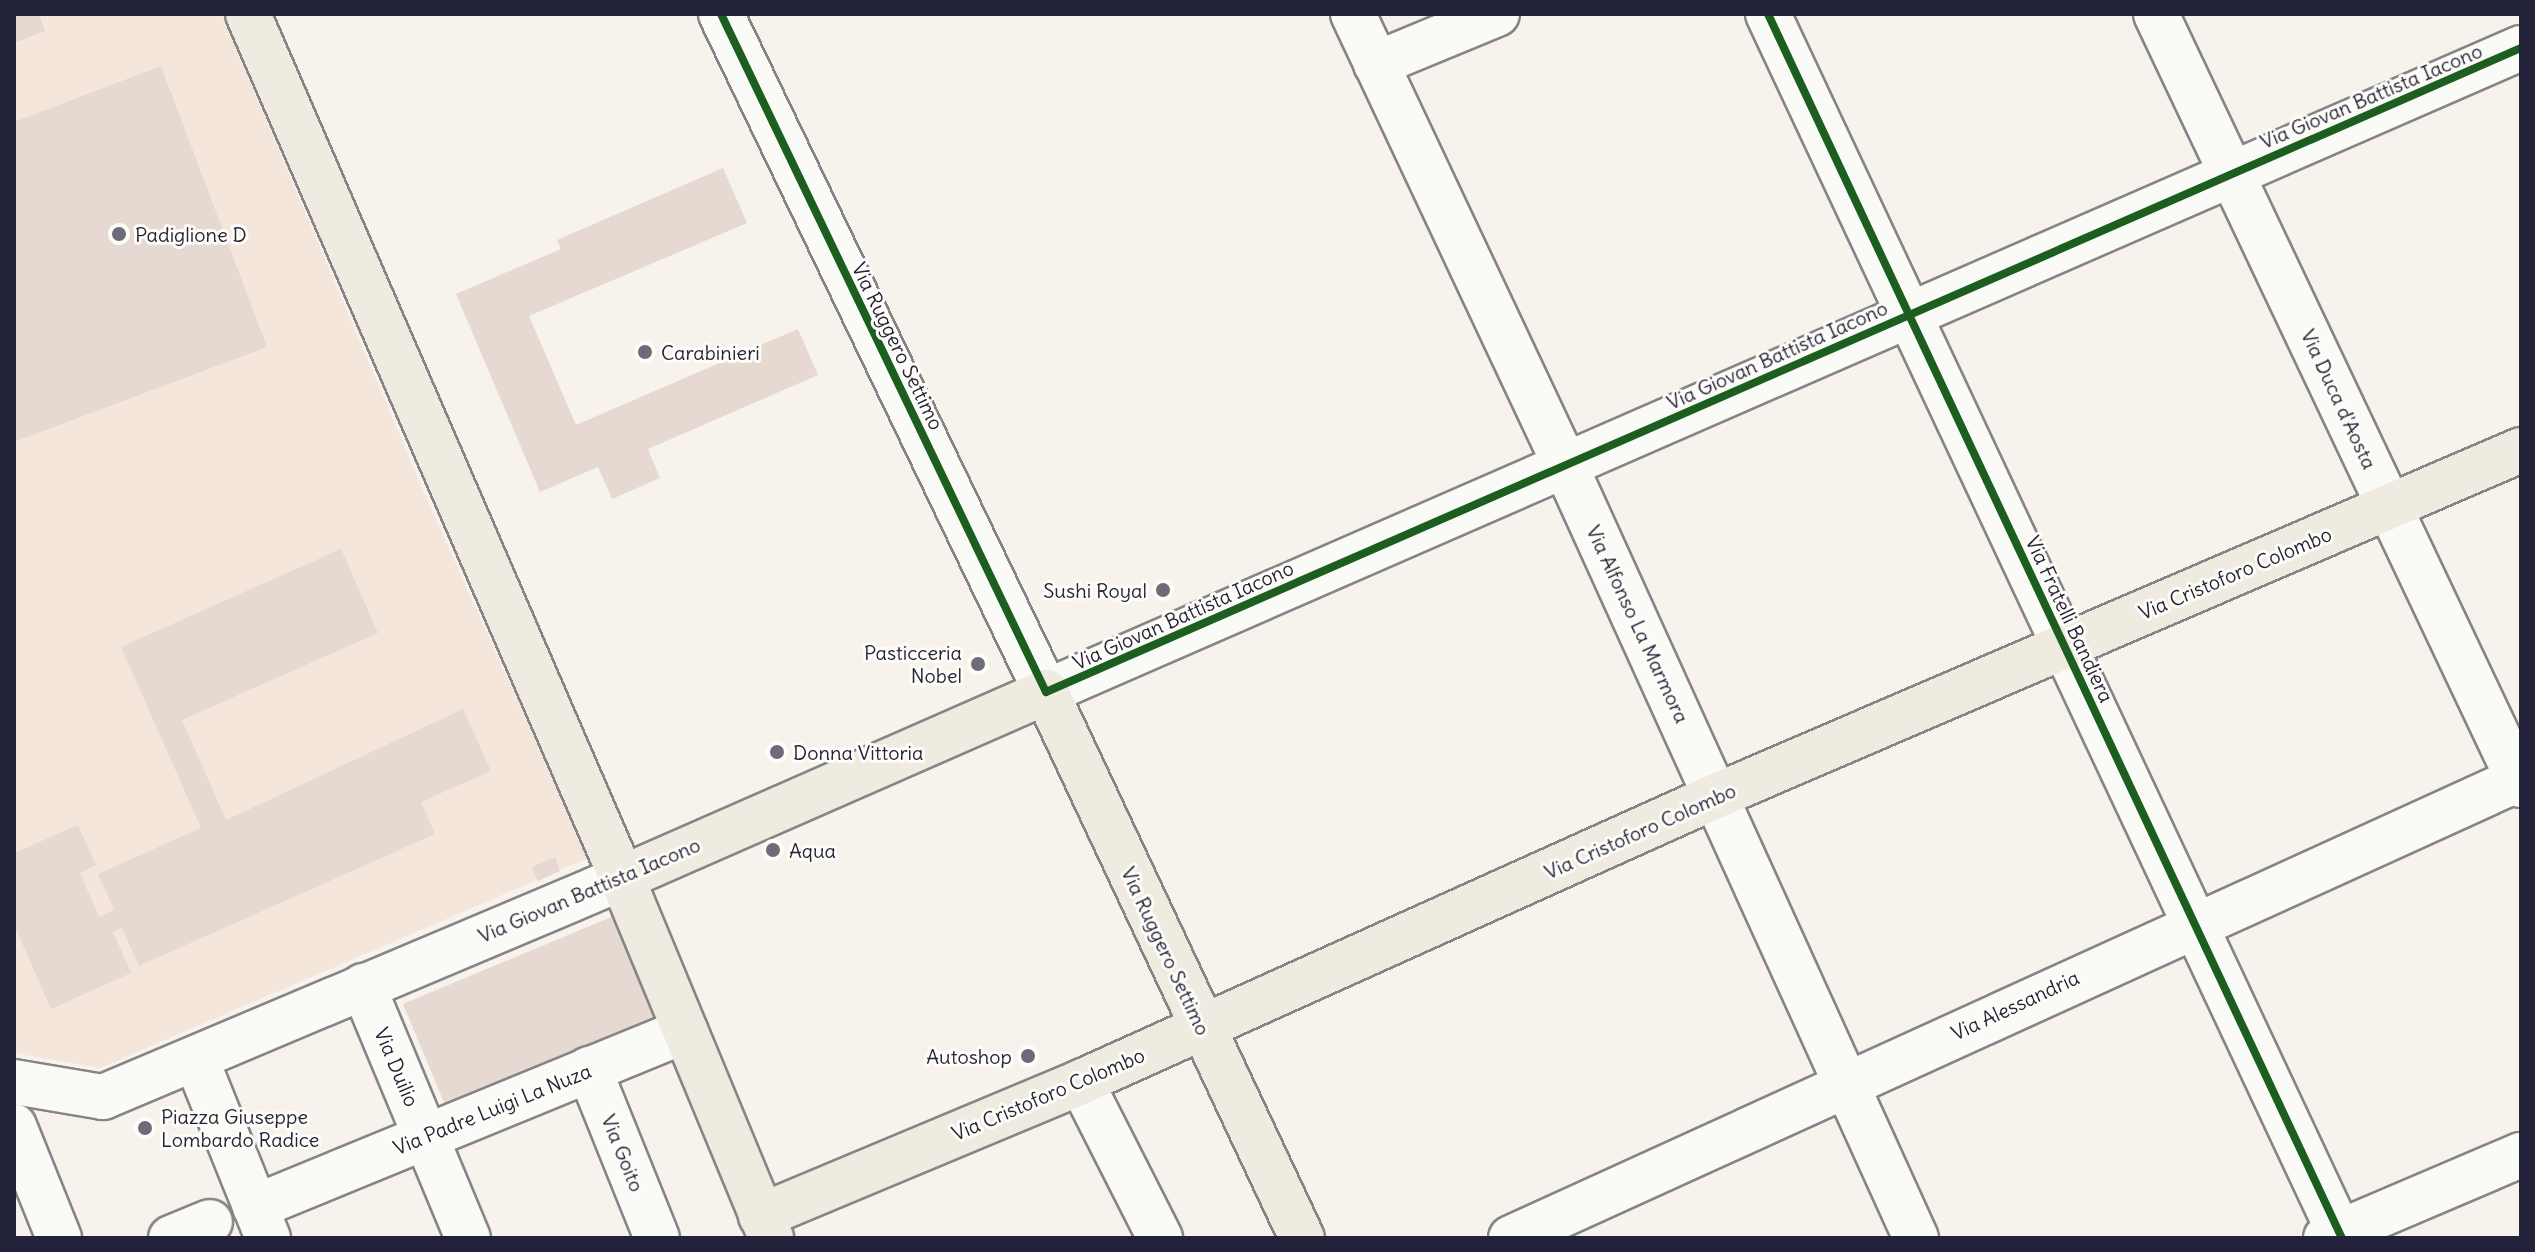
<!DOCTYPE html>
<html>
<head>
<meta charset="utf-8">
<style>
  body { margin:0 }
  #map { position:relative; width:2535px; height:1252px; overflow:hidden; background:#f7f2ec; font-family:Delius,sans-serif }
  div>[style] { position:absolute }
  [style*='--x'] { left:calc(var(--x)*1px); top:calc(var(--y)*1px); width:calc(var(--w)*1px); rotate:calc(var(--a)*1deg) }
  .built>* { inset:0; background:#f5e6dc }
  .building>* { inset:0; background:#e6d9d2 }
  .roads { filter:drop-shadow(2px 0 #868486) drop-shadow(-2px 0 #868486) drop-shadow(0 2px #868486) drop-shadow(0 -2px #868486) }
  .minor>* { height:44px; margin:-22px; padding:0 22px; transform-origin:22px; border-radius:22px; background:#fafaf7 }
  .major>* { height:44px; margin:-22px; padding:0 22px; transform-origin:22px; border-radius:22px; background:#efebe0 }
  .cycleway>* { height:8px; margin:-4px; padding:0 4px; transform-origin:4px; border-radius:4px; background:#1b5e20 }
  .dots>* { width:22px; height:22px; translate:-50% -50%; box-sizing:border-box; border:4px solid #fdfcf7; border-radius:50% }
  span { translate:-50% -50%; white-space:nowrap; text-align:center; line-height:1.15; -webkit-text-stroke:6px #fdfcf7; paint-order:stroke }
  .street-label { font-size:20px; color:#22223b }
  .poi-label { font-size:20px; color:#22223b }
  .left { translate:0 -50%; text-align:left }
  .right { translate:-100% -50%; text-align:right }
  .frame { position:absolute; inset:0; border:16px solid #22223b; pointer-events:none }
</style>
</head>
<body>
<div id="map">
  <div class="built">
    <div style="clip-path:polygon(14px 14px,221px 14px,426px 497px,588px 858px,100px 1068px,14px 1053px)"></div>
  </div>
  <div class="building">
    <div style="clip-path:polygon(14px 14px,39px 14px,45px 31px,14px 43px)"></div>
    <div style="clip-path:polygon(161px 66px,267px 347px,14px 442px,14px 122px)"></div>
    <div style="clip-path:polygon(723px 168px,747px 223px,529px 316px,576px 425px,798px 329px,818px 375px,648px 449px,660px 478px,612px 499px,598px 467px,540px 492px,456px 294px,561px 249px,557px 240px)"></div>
    <div style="clip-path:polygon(341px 549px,378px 633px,182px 720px,226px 820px,463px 709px,491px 771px,421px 802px,435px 834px,139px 966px,122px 928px,113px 932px,131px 973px,51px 1009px,14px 925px,14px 853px,78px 825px,96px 865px,80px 873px,99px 917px,114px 910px,98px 874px,201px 828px,121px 647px)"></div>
    <div style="clip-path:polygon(555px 857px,560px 871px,538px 881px,532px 867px)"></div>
    <div style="clip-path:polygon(616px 915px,658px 1018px,446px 1107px,403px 1004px)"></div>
  </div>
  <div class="roads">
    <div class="minor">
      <div style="--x:721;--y:14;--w:752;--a:64.39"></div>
      <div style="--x:1046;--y:692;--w:1609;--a:-23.59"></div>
      <div style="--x:1353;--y:14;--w:498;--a:64.8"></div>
      <div style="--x:1565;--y:465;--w:849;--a:65.58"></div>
      <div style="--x:1768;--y:14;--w:1352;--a:64.88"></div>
      <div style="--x:2156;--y:14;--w:853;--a:64.67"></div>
      <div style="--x:1376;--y:64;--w:131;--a:-22.5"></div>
      <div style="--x:363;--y:986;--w:273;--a:67.4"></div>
      <div style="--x:196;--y:1059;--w:193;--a:68.1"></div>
      <div style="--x:589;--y:1069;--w:182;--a:68.1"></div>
      <div style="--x:14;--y:1082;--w:90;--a:9.6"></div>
      <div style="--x:103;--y:1097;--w:563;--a:-22.88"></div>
      <div style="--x:1081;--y:1082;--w:175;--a:63.1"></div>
      <div style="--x:14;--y:1126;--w:121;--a:68.1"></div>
      <div style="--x:255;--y:1207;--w:465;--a:-22.3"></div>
      <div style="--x:171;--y:1238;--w:42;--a:-22.3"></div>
      <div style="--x:1511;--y:1238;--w:1110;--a:-24.49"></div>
      <div style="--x:2326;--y:1238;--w:212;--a:-23.1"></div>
    </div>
    <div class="major">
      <div style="--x:248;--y:14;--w:941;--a:66.59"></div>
      <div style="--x:622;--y:878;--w:390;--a:67.5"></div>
      <div style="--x:622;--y:878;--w:463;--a:-23.7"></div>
      <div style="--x:1046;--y:692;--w:603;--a:64.88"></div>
      <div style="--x:761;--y:1216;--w:347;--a:-22.7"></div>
      <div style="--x:1081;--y:1082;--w:696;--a:-24.25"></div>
      <div style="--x:1716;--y:796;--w:876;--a:-23.26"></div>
    </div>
  </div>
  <div class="cycleway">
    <div style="--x:721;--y:14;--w:752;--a:64.39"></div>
    <div style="--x:1046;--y:692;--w:1609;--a:-23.59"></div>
    <div style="--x:1768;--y:14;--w:1352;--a:64.88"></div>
  </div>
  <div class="dots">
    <div style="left:119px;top:234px;background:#6d6b79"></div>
    <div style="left:645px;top:352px;background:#6d6b79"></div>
    <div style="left:1163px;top:590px;background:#6d6b79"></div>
    <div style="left:978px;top:664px;background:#6d6b79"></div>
    <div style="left:777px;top:752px;background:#6d6b79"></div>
    <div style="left:773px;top:850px;background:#6d6b79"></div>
    <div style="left:1028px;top:1056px;background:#6d6b79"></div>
    <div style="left:145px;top:1128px;background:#6d6b79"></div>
  </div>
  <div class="street-label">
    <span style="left:2371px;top:96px;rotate:-23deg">Via Giovan Battista Iacono</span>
    <span style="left:898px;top:346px;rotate:64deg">Via Ruggero Settimo</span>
    <span style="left:1777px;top:355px;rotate:-24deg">Via Giovan Battista Iacono</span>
    <span style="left:2339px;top:399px;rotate:65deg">Via Duca d'Aosta</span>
    <span style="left:2235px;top:573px;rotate:-23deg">Via Cristoforo Colombo</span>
    <span style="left:1183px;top:615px;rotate:-24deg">Via Giovan Battista Iacono</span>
    <span style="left:2070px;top:619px;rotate:65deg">Via Fratelli Bandiera</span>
    <span style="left:1638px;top:624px;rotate:65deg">Via Alfonso La Marmora</span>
    <span style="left:1640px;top:831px;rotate:-24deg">Via Cristoforo Colombo</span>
    <span style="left:589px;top:890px;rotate:-23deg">Via Giovan Battista Iacono</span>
    <span style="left:1166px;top:951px;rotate:65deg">Via Ruggero Settimo</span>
    <span style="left:2015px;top:1005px;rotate:-25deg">Via Alessandria</span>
    <span style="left:397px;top:1067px;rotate:67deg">Via Duilio</span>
    <span style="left:1048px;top:1094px;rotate:-23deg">Via Cristoforo Colombo</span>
    <span style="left:492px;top:1109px;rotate:-22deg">Via Padre Luigi La Nuza</span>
    <span style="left:623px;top:1153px;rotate:68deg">Via Goito</span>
  </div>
  <div class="poi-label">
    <span class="left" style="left:135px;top:234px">Padiglione D</span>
    <span class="left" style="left:661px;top:352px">Carabinieri</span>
    <span class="right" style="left:1147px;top:590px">Sushi Royal</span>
    <span class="right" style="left:962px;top:664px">Pasticceria<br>Nobel</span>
    <span class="left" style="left:793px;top:752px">Donna Vittoria</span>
    <span class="left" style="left:789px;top:850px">Aqua</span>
    <span class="right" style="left:1012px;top:1056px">Autoshop</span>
    <span class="left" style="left:161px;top:1128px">Piazza Giuseppe<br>Lombardo Radice</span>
  </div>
  <div class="frame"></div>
</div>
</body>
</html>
